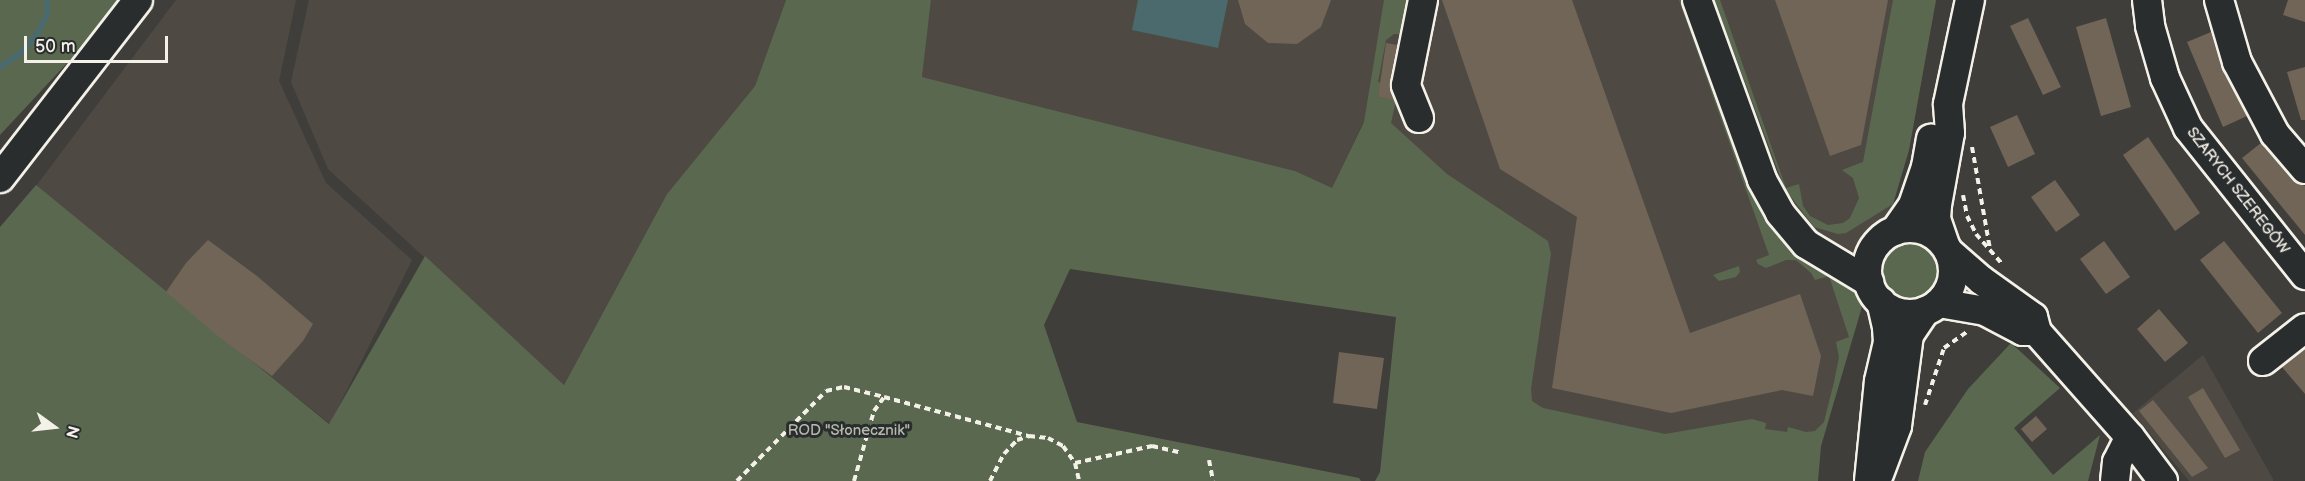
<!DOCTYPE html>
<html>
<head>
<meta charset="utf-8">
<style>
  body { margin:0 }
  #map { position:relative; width:2305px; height:481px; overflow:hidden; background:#3f3e3a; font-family:"Balsamiq Sans",sans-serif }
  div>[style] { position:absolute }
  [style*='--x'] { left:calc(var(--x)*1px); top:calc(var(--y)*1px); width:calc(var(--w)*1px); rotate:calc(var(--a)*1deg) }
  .built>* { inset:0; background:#4e4a43 }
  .green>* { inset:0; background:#5a6850 }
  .round { border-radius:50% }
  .water>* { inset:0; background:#4b6a6e }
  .stream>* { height:6px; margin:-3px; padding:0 3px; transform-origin:3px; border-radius:3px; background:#4b6a6e }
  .building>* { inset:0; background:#716557 }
  .path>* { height:4px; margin-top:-2px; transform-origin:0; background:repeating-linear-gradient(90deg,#f4f1e8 0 6px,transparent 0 10.5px) }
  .roads { filter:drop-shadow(2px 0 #f4f1e8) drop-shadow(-2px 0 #f4f1e8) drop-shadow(0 2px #f4f1e8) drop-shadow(0 -2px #f4f1e8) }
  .minor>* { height:28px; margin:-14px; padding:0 14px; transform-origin:14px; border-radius:14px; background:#2a2d2e }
  .minor>.ring { margin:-14px; padding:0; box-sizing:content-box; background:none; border:28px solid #2a2d2e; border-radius:50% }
  span { translate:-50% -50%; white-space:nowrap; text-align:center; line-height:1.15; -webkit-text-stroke:6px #2a2d2e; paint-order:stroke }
  .street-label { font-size:15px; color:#f4f1e8 }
  .park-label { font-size:15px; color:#b6baab }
  .north { position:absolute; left:24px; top:397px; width:60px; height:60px; -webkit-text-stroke:4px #2a2d2e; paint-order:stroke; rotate:105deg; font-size:16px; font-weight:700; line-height:24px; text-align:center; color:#f4f1e8 }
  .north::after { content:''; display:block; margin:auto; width:21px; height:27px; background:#f4f1e8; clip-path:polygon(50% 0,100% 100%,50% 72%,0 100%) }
  .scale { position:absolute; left:24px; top:36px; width:144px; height:27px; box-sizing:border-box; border:3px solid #f4f1e8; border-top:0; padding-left:8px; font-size:18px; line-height:21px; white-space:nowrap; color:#f4f1e8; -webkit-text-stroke:4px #2a2d2e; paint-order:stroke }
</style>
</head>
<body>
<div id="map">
  <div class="built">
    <div style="clip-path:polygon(176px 0,296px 0,279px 81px,326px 183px,412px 260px,330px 424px,36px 186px)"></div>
    <div style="clip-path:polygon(309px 0,786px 0,755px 86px,667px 194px,564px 385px,328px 169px,291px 82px)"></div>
    <div style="clip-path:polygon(931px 0,1936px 0,1909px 150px,1821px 446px,1671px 448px,1514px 416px,1363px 123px,1332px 189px,1295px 171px,922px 77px)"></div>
    <div style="clip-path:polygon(2203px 355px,2273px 479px,2273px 481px,2189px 481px,2133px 413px)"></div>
  </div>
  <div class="green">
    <div style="clip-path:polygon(0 0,118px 0,95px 33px,0 135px)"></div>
    <div style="clip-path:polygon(786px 0,931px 0,922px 77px,1295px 171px,1332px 188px,1364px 122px,1384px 0,1412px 0,1404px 34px,1394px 34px,1386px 40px,1378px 82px,1381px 83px,1378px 97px,1396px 100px,1391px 123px,1447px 174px,1548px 241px,1551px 254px,1531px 389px,1532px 401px,1543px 408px,1665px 434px,1752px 419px,1766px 423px,1765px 429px,1787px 432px,1788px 427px,1806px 432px,1815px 431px,1824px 422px,1834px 382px,1839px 357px,1836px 342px,1849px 337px,1829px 276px,1815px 280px,1811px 273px,1796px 260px,1786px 260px,1766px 268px,1758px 264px,1756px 260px,1769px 255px,1679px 0,1687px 0,1761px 208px,1793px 251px,1854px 283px,1862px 306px,1821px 446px,1818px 481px,1375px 481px,1380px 472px,1396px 317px,1070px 269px,1044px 325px,1077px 422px,1359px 478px,1361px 481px,0 481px,0 227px,36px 185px,329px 424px,425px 256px,564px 385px,667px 194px,755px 86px)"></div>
    <div style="clip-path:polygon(1714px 0,1720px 0,1786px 188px,1799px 184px,1803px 206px,1810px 216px,1828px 225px,1843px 223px,1850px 218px,1859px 198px,1853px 178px,1842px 170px,1863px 162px,1893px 0,1936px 0,1909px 150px,1893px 204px,1846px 233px,1838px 234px,1814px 227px,1785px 189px)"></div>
    <div class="round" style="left:1882px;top:243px;width:56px;height:56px"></div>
    <div style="clip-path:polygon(1739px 266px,1740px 272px,1736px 277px,1719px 281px,1713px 275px)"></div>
    <div style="clip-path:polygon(2011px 343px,2060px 388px,2014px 428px,2053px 475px,2100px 435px,2088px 481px,1918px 481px,1925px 452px,1968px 389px)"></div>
  </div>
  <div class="water">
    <div style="clip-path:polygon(1138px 0,1228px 0,1218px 48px,1132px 30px)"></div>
  </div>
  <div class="stream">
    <div style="--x:0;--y:67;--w:27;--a:-34"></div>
    <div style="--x:22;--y:52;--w:23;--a:-50"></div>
    <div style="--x:37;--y:34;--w:21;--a:-62"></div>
    <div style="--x:47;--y:15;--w:15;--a:-90"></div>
  </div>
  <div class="building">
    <div style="clip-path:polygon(1238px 0,1331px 0,1321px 27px,1297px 44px,1268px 43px,1245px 24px)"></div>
    <div style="clip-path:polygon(1442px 0,1572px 0,1690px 333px,1800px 294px,1821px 356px,1813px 396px,1782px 390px,1671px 413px,1552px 388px,1577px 217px,1500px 169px)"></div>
    <div style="clip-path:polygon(1775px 0,1888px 0,1861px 145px,1830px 156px)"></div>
    <div style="clip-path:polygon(2288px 0,2305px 0,2305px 22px,2283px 15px)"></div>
    <div style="clip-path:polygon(2028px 18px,2061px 87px,2043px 95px,2010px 26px)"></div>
    <div style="clip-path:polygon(2106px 18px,2131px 107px,2101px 116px,2076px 27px)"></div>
    <div style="clip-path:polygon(2211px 32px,2222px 69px,2247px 116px,2223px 127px,2187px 42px)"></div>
    <div style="clip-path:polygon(1386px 43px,1397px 45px,1390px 82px,1394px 100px,1378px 97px)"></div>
    <div style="clip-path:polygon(2305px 67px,2305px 120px,2301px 120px,2287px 72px)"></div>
    <div style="clip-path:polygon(2017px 115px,2035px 154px,2008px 167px,1990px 127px)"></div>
    <div style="clip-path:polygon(2148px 137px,2200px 213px,2175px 231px,2123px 155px)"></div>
    <div style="clip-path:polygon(2261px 143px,2292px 180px,2305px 186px,2305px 235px,2242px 158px)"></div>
    <div style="clip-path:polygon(2055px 180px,2080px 215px,2056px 232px,2031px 197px)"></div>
    <div style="clip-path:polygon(208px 240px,257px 276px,313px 324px,303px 341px,272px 376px,219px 337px,166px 292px,186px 263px)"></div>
    <div style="clip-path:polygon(2104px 241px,2130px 277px,2106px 294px,2080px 259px)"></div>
    <div style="clip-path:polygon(2224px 241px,2282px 313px,2258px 333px,2200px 260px)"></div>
    <div style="clip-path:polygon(2159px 309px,2188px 343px,2165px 362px,2137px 329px)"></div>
    <div style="clip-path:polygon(2305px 349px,2305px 394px,2282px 367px)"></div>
    <div style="clip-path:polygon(1339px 352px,1384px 358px,1377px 409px,1333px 403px)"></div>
    <div style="clip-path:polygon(2203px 388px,2240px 450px,2225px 458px,2188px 397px)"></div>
    <div style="clip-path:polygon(2153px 400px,2208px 468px,2192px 477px,2139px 411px)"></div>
    <div style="clip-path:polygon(2036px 416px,2047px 429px,2032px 442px,2021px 429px)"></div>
  </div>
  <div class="path">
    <div style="--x:1972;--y:147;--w:104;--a:80"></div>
    <div style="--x:1963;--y:195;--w:21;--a:79"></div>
    <div style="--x:1967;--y:216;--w:20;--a:63"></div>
    <div style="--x:1976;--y:234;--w:41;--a:48.9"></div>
    <div style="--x:1925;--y:405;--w:60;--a:-71.6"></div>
    <div style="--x:1944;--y:348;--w:28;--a:-35"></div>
    <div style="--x:1209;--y:460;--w:21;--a:79"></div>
    <div style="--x:1075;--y:463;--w:79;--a:-12.4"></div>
    <div style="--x:1152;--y:446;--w:28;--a:13"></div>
    <div style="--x:737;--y:481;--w:127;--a:-45.3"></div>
    <div style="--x:826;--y:391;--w:18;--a:-13"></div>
    <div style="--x:844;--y:387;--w:41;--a:14"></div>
    <div style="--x:854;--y:481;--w:73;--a:-74.1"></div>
    <div style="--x:874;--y:411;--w:17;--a:-54"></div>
    <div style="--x:884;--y:397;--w:150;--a:15.1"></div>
    <div style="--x:990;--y:481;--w:30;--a:-63"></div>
    <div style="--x:1004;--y:454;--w:19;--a:-47"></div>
    <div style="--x:1017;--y:440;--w:13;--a:-18"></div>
    <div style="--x:1029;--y:436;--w:19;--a:6"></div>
    <div style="--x:1048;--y:438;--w:17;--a:28"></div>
    <div style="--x:1063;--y:446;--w:21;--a:55"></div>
    <div style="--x:1075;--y:463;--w:18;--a:77"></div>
  </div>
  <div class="roads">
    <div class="minor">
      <div style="--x:1697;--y:0;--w:191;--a:70.1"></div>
      <div style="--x:1762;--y:180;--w:38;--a:61"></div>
      <div style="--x:1780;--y:213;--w:40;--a:50"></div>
      <div style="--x:1806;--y:244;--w:74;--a:31.1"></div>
      <div style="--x:2147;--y:0;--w:26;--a:83"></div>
      <div style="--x:2150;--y:26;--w:54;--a:73.9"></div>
      <div style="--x:2165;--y:78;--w:55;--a:65.3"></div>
      <div style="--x:2188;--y:128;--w:188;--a:51.5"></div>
      <div style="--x:2219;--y:0;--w:65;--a:73.8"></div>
      <div style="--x:2237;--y:62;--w:81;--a:62.2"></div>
      <div style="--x:2275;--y:134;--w:46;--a:49.4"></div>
      <div style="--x:1419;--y:118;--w:35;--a:-112"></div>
      <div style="--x:1406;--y:85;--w:87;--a:-78.7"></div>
      <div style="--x:0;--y:178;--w:225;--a:-52.2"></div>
      <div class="ring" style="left:1867px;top:228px;width:58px;height:58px"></div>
      <div style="--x:1895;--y:231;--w:32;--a:-55"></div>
      <div style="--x:1913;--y:205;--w:40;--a:-71.1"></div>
      <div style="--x:1926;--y:167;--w:29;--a:-80"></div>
      <div style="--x:1945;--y:245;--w:28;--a:-109"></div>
      <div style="--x:1936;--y:219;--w:14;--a:-86"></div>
      <div style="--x:1937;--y:205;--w:73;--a:-79.8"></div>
      <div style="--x:1950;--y:133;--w:29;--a:-94"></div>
      <div style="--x:1948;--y:104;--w:106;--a:-78.1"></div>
      <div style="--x:1949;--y:252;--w:43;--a:41.2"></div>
      <div style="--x:1981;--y:280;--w:64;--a:35.4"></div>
      <div style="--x:2033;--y:317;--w:16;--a:75"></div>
      <div style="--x:2037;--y:332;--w:140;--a:48.5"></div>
      <div style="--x:2130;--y:437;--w:55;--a:53.1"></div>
      <div style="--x:1939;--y:303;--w:47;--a:9.9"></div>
      <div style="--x:1985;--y:311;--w:43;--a:27.8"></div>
      <div style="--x:2023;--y:331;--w:7;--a:0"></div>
      <div style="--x:2263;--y:361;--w:53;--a:-38.2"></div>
      <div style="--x:1879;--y:474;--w:51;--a:-69.4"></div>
      <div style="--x:1897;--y:426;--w:92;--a:-82.5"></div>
      <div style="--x:1909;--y:335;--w:29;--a:-56"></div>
      <div style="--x:1869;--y:481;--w:100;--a:-84.3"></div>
      <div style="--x:1879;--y:381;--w:40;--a:-77"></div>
      <div style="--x:1888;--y:342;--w:15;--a:-94"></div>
      <div style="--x:1887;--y:327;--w:26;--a:-103"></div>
      <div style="--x:2115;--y:481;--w:19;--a:-84"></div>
      <div style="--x:2117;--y:462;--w:28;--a:-63"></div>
    </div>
  </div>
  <div class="street-label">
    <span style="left:2238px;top:191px;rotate:52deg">SZARYCH SZEREGÓW</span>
  </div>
  <div class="park-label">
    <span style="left:849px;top:431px">ROD "Słonecznik"</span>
  </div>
  <div class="north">N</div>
  <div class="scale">50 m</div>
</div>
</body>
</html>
